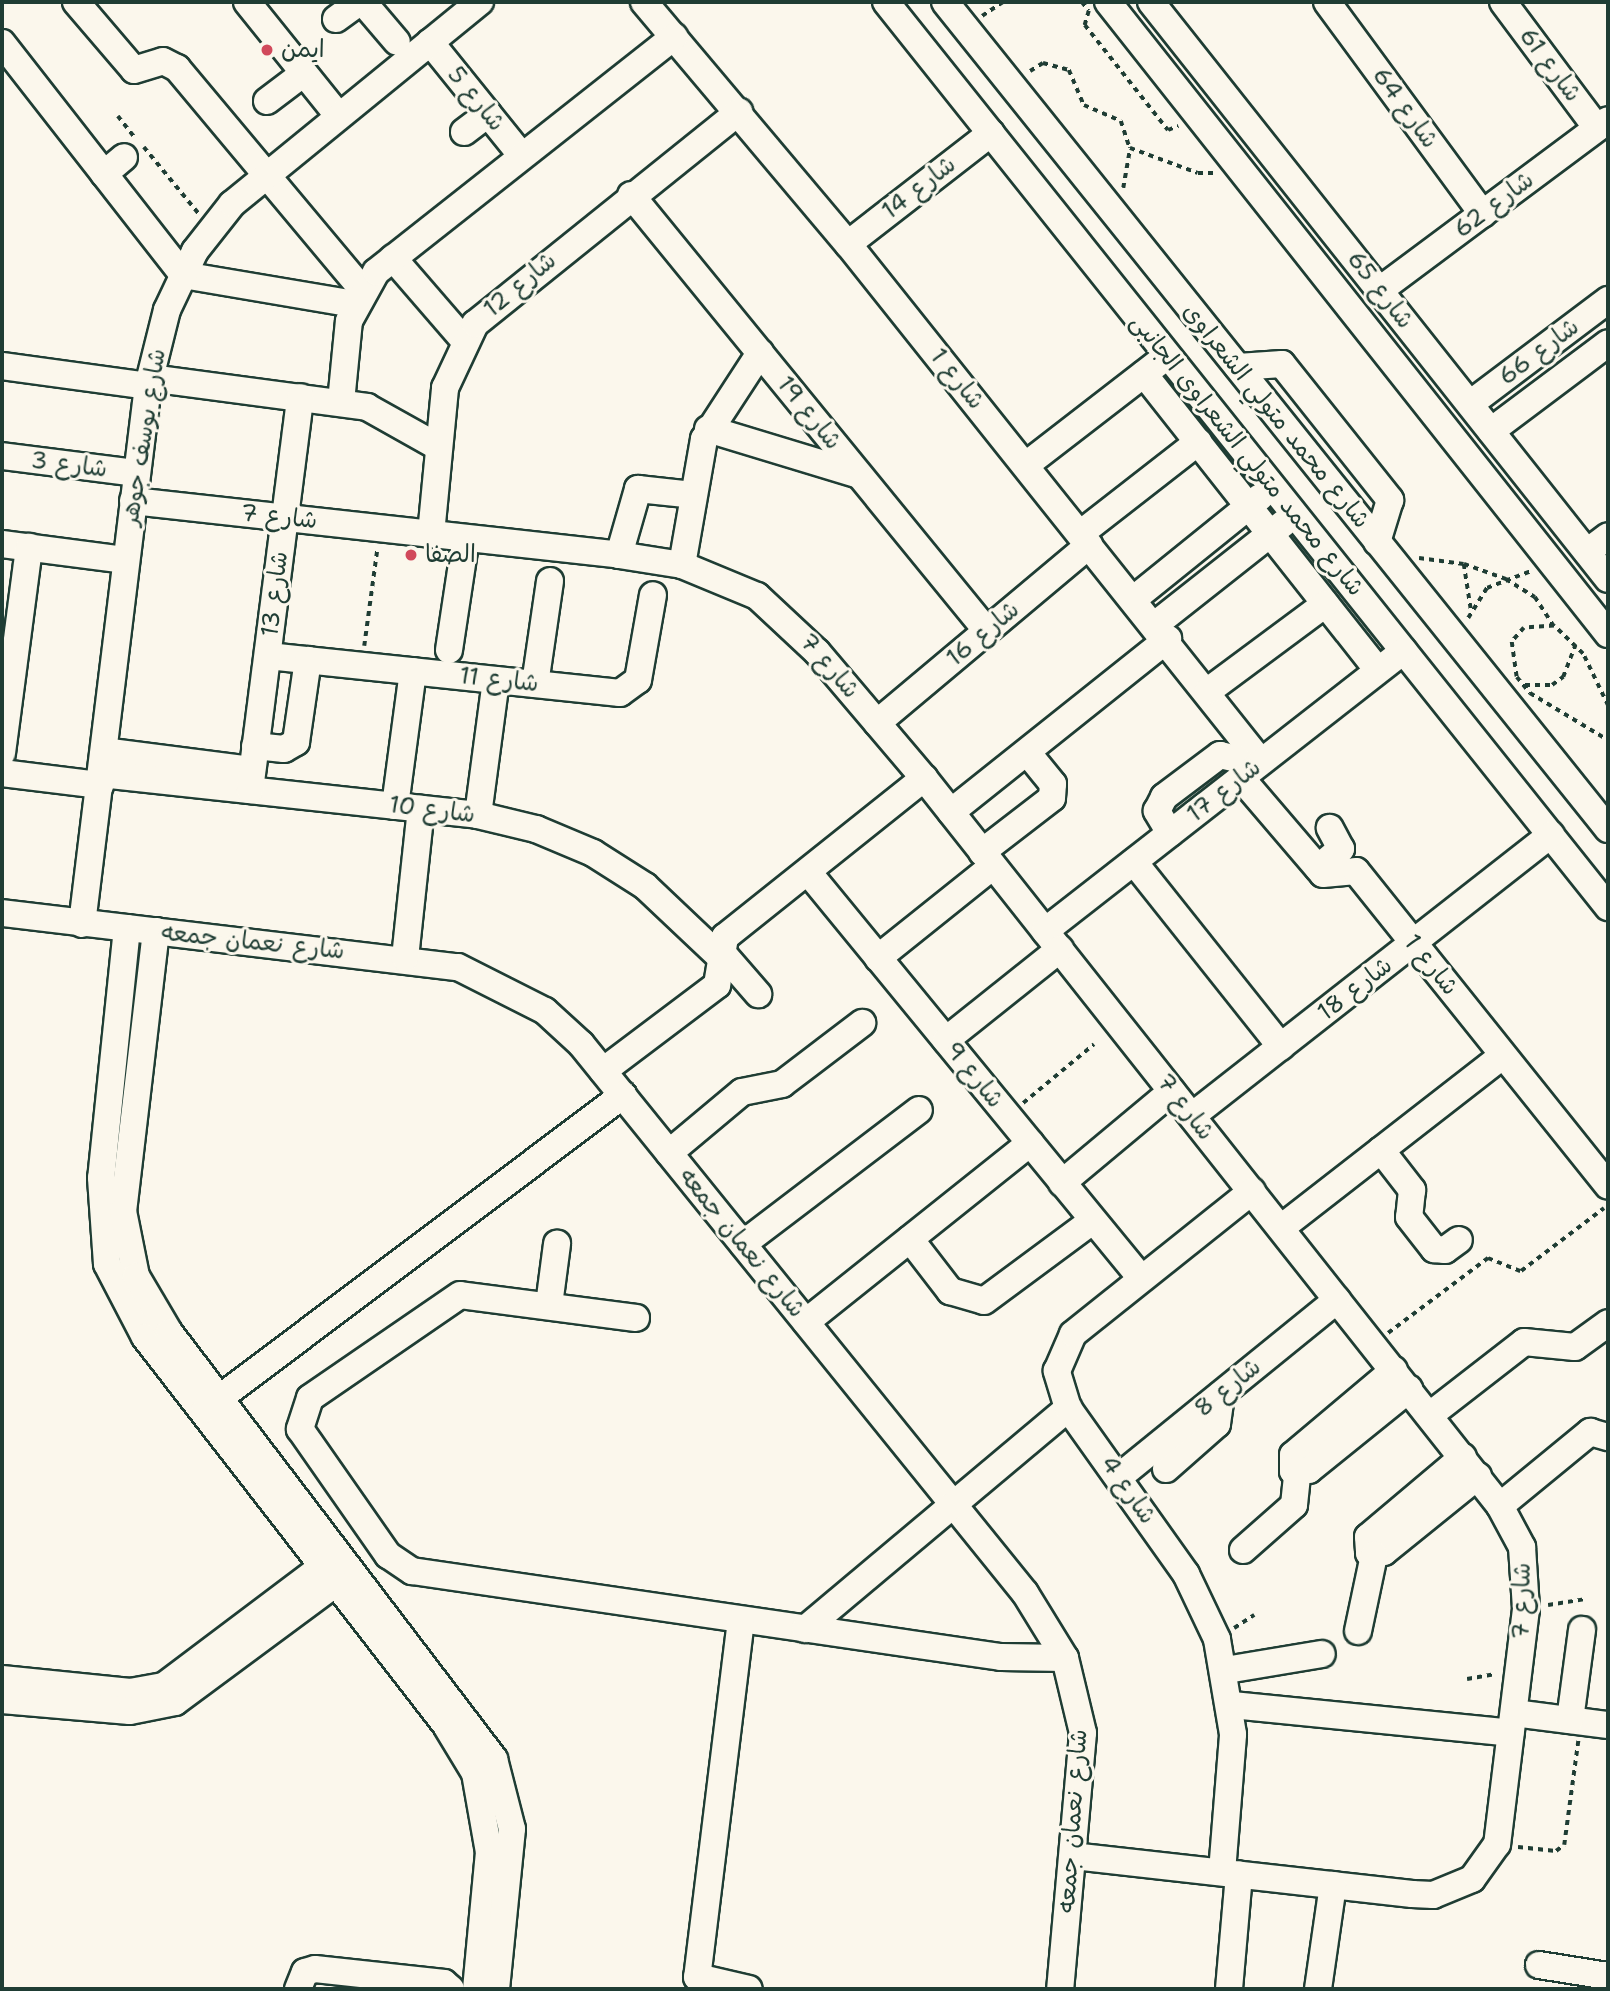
<!DOCTYPE html>
<html>
<head>
<meta charset="utf-8">
<style>
  body { margin:0 }
  #map { position:relative; width:1610px; height:1991px; overflow:hidden; background:#fbf7ec; font-family:"Shantell Sans","Playpen Sans Arabic",sans-serif }
  div>[style] { position:absolute }
  [style*='--x'] { left:calc(var(--x)*1px); top:calc(var(--y)*1px); width:calc(var(--w)*1px); rotate:calc(var(--a)*1deg) }
  .path>* { height:3.5px; margin-top:-1.75px; transform-origin:0; background:repeating-linear-gradient(90deg,#1f3d34 0 5px,transparent 0 10px) }
  .roads { filter:drop-shadow(2px 0 #1f3d34) drop-shadow(-2px 0 #1f3d34) drop-shadow(0 2px #1f3d34) drop-shadow(0 -2px #1f3d34) }
  .minor>* { height:26px; margin:-13px; padding:0 13px; transform-origin:13px; border-radius:13px; background:#fbf7ec }
  .dots>* { width:19px; height:19px; translate:-50% -50%; box-sizing:border-box; border:4px solid #fbf7ec; border-radius:50% }
  span { translate:-50% -50%; white-space:nowrap; text-align:center; line-height:1.15; -webkit-text-stroke:6px #fbf7ec; paint-order:stroke }
  .poi-label { font-size:24px; color:#1f3d34 }
  .left { translate:0 -50%; text-align:left }
  .street-label { font-size:24px; color:#1f3d34 }
  .frame { position:absolute; inset:0; border:4px solid #1f3d34; pointer-events:none }
</style>
</head>
<body>
<div id="map">
  <div class="path">
    <div style="--x:1082;--y:2;--w:11;--a:52"></div>
    <div style="--x:1089;--y:11;--w:15;--a:106"></div>
    <div style="--x:1085;--y:25;--w:134;--a:51.7"></div>
    <div style="--x:1168;--y:130;--w:11;--a:-22"></div>
    <div style="--x:982;--y:16;--w:25;--a:-34"></div>
    <div style="--x:1030;--y:71;--w:15;--a:-32"></div>
    <div style="--x:1043;--y:63;--w:27;--a:15"></div>
    <div style="--x:1069;--y:70;--w:38;--a:67"></div>
    <div style="--x:1084;--y:105;--w:40;--a:23.4"></div>
    <div style="--x:1121;--y:121;--w:28;--a:72"></div>
    <div style="--x:1130;--y:148;--w:72;--a:20.2"></div>
    <div style="--x:1198;--y:173;--w:17;--a:0"></div>
    <div style="--x:118;--y:116;--w:29;--a:52"></div>
    <div style="--x:144;--y:147;--w:87;--a:50.6"></div>
    <div style="--x:1123;--y:188;--w:41;--a:-80.1"></div>
    <div style="--x:1419;--y:558;--w:45;--a:7.6"></div>
    <div style="--x:1464;--y:564;--w:45;--a:19.7"></div>
    <div style="--x:1506;--y:579;--w:34;--a:32"></div>
    <div style="--x:1535;--y:597;--w:35;--a:57"></div>
    <div style="--x:1464;--y:564;--w:47;--a:81.3"></div>
    <div style="--x:1468;--y:618;--w:36;--a:-58"></div>
    <div style="--x:1487;--y:588;--w:47;--a:-21.1"></div>
    <div style="--x:364;--y:646;--w:97;--a:-82.3"></div>
    <div style="--x:1525;--y:685;--w:27;--a:0"></div>
    <div style="--x:1552;--y:685;--w:14;--a:-36"></div>
    <div style="--x:1563;--y:677;--w:34;--a:-69"></div>
    <div style="--x:1608;--y:706;--w:58;--a:-115.7"></div>
    <div style="--x:1583;--y:654;--w:40;--a:-136"></div>
    <div style="--x:1554;--y:626;--w:30;--a:176"></div>
    <div style="--x:1524;--y:628;--w:18;--a:131"></div>
    <div style="--x:1512;--y:642;--w:35;--a:82"></div>
    <div style="--x:1517;--y:677;--w:21;--a:51"></div>
    <div style="--x:1530;--y:693;--w:91;--a:31.1"></div>
    <div style="--x:1023;--y:1103;--w:92;--a:-39.7"></div>
    <div style="--x:1388;--y:1333;--w:125;--a:-36.9"></div>
    <div style="--x:1488;--y:1258;--w:35;--a:22"></div>
    <div style="--x:1521;--y:1271;--w:104;--a:-37.2"></div>
    <div style="--x:1548;--y:1605;--w:39;--a:-9"></div>
    <div style="--x:1234;--y:1628;--w:24;--a:-33"></div>
    <div style="--x:1467;--y:1679;--w:29;--a:-10"></div>
    <div style="--x:1518;--y:1847;--w:38;--a:6"></div>
    <div style="--x:1556;--y:1851;--w:10;--a:-37"></div>
    <div style="--x:1564;--y:1845;--w:105;--a:-82.3"></div>
  </div>
  <div class="roads">
    <div class="minor">
      <div style="--x:76;--y:2;--w:89;--a:49.5"></div>
      <div style="--x:134;--y:70;--w:30;--a:-17"></div>
      <div style="--x:163;--y:61;--w:16;--a:27"></div>
      <div style="--x:177;--y:68;--w:288;--a:50.1"></div>
      <div style="--x:247;--y:2;--w:145;--a:51.2"></div>
      <div style="--x:363;--y:2;--w:52;--a:49.6"></div>
      <div style="--x:644;--y:2;--w:317;--a:49.9"></div>
      <div style="--x:848;--y:244;--w:662;--a:51.43"></div>
      <div style="--x:886;--y:2;--w:1158;--a:51.42"></div>
      <div style="--x:945;--y:2;--w:1060;--a:51.28"></div>
      <div style="--x:1108;--y:2;--w:806;--a:51.65"></div>
      <div style="--x:1151;--y:2;--w:736;--a:51.62"></div>
      <div style="--x:1327;--y:2;--w:263;--a:53.7"></div>
      <div style="--x:1503;--y:2;--w:157;--a:53.3"></div>
      <div style="--x:336;--y:19;--w:29;--a:-36"></div>
      <div style="--x:430;--y:42;--w:146;--a:51.1"></div>
      <div style="--x:2;--y:43;--w:294;--a:52"></div>
      <div style="--x:183;--y:275;--w:173;--a:9.6"></div>
      <div style="--x:267;--y:101;--w:46;--a:-37.1"></div>
      <div style="--x:464;--y:132;--w:30;--a:-37"></div>
      <div style="--x:104;--y:174;--w:26;--a:-40"></div>
      <div style="--x:631;--y:195;--w:563;--a:50.77"></div>
      <div style="--x:848;--y:244;--w:181;--a:-37.8"></div>
      <div style="--x:393;--y:258;--w:107;--a:49.2"></div>
      <div style="--x:1380;--y:290;--w:284;--a:-36.7"></div>
      <div style="--x:2;--y:366;--w:147;--a:7.8"></div>
      <div style="--x:1238;--y:367;--w:44;--a:-3.9"></div>
      <div style="--x:1282;--y:364;--w:174;--a:51.5"></div>
      <div style="--x:1390;--y:500;--w:44;--a:107.2"></div>
      <div style="--x:1144;--y:374;--w:377;--a:51.7"></div>
      <div style="--x:150;--y:378;--w:219;--a:7.6"></div>
      <div style="--x:367;--y:407;--w:78;--a:29.2"></div>
      <div style="--x:341;--y:402;--w:81;--a:-84.4"></div>
      <div style="--x:349;--y:321;--w:56;--a:-61.1"></div>
      <div style="--x:376;--y:272;--w:380;--a:-38.3"></div>
      <div style="--x:1470;--y:404;--w:173;--a:-37"></div>
      <div style="--x:708;--y:429;--w:155;--a:16.9"></div>
      <div style="--x:1491;--y:431;--w:146;--a:-36.9"></div>
      <div style="--x:2;--y:456;--w:135;--a:7.2"></div>
      <div style="--x:1026;--y:465;--w:167;--a:-37.7"></div>
      <div style="--x:133;--y:501;--w:489;--a:6.3"></div>
      <div style="--x:619;--y:555;--w:64;--a:9"></div>
      <div style="--x:682;--y:565;--w:81;--a:22.5"></div>
      <div style="--x:757;--y:596;--w:82;--a:43"></div>
      <div style="--x:817;--y:652;--w:165;--a:49.7"></div>
      <div style="--x:924;--y:778;--w:928;--a:51.65"></div>
      <div style="--x:1500;--y:1506;--w:47;--a:61.8"></div>
      <div style="--x:1522;--y:1547;--w:62;--a:86.3"></div>
      <div style="--x:1526;--y:1609;--w:237;--a:97"></div>
      <div style="--x:1497;--y:1844;--w:43;--a:125.5"></div>
      <div style="--x:1472;--y:1879;--w:42;--a:157.7"></div>
      <div style="--x:1433;--y:1895;--w:21;--a:-177"></div>
      <div style="--x:1412;--y:1894;--w:340;--a:-173.6"></div>
      <div style="--x:431;--y:534;--w:147;--a:-84.5"></div>
      <div style="--x:445;--y:388;--w:71;--a:-64.9"></div>
      <div style="--x:475;--y:324;--w:339;--a:-38.8"></div>
      <div style="--x:1080;--y:534;--w:150;--a:-37.9"></div>
      <div style="--x:2;--y:544;--w:125;--a:7.4"></div>
      <div style="--x:1587;--y:552;--w:26;--a:-37"></div>
      <div style="--x:619;--y:555;--w:69;--a:-73.9"></div>
      <div style="--x:638;--y:489;--w:55;--a:6.2"></div>
      <div style="--x:682;--y:565;--w:128;--a:-80.1"></div>
      <div style="--x:704;--y:439;--w:103;--a:-56.9"></div>
      <div style="--x:1135;--y:598;--w:161;--a:-38.9"></div>
      <div style="--x:1156;--y:624;--w:163;--a:-38.3"></div>
      <div style="--x:449;--y:650;--w:113;--a:-81.4"></div>
      <div style="--x:268;--y:656;--w:354;--a:6"></div>
      <div style="--x:620;--y:693;--w:22;--a:-36"></div>
      <div style="--x:638;--y:680;--w:86;--a:-80"></div>
      <div style="--x:535;--y:684;--w:104;--a:-81.7"></div>
      <div style="--x:1208;--y:691;--w:146;--a:-36.6"></div>
      <div style="--x:877;--y:723;--w:277;--a:-40"></div>
      <div style="--x:255;--y:746;--w:29;--a:6"></div>
      <div style="--x:284;--y:749;--w:14;--a:-30"></div>
      <div style="--x:296;--y:742;--w:83;--a:-81.7"></div>
      <div style="--x:104;--y:751;--w:149;--a:7.3"></div>
      <div style="--x:2;--y:753;--w:208;--a:-82.5"></div>
      <div style="--x:2;--y:773;--w:99;--a:7"></div>
      <div style="--x:101;--y:774;--w:379;--a:6.2"></div>
      <div style="--x:478;--y:815;--w:60;--a:13.6"></div>
      <div style="--x:536;--y:829;--w:62;--a:22.8"></div>
      <div style="--x:593;--y:853;--w:62;--a:32.4"></div>
      <div style="--x:645;--y:886;--w:102;--a:43.4"></div>
      <div style="--x:1241;--y:778;--w:126;--a:49.5"></div>
      <div style="--x:1323;--y:874;--w:33;--a:-5"></div>
      <div style="--x:1356;--y:871;--w:403;--a:51.3"></div>
      <div style="--x:250;--y:790;--w:396;--a:-82.7"></div>
      <div style="--x:395;--y:806;--w:136;--a:-82.4"></div>
      <div style="--x:951;--y:812;--w:278;--a:-38.6"></div>
      <div style="--x:478;--y:815;--w:136;--a:-82.4"></div>
      <div style="--x:1170;--y:833;--w:26;--a:-121"></div>
      <div style="--x:1157;--y:811;--w:16;--a:-63"></div>
      <div style="--x:1164;--y:797;--w:70;--a:-36.9"></div>
      <div style="--x:1220;--y:755;--w:17;--a:13"></div>
      <div style="--x:1237;--y:759;--w:18;--a:52"></div>
      <div style="--x:982;--y:852;--w:88;--a:-37.6"></div>
      <div style="--x:1052;--y:798;--w:14;--a:-86"></div>
      <div style="--x:1053;--y:784;--w:41;--a:-129.1"></div>
      <div style="--x:1134;--y:862;--w:236;--a:51.5"></div>
      <div style="--x:1318;--y:868;--w:30;--a:-40"></div>
      <div style="--x:1341;--y:849;--w:24;--a:-118"></div>
      <div style="--x:808;--y:872;--w:525;--a:50.64"></div>
      <div style="--x:2;--y:913;--w:459;--a:6.8"></div>
      <div style="--x:458;--y:967;--w:97;--a:26.8"></div>
      <div style="--x:545;--y:1011;--w:49;--a:42.5"></div>
      <div style="--x:581;--y:1044;--w:706;--a:51.04"></div>
      <div style="--x:1025;--y:1593;--w:76;--a:58.4"></div>
      <div style="--x:1065;--y:1658;--w:77;--a:76.5"></div>
      <div style="--x:1083;--y:1733;--w:257;--a:95.1"></div>
      <div style="--x:82;--y:924;--w:542;--a:-83.01"></div>
      <div style="--x:148;--y:386;--w:78;--a:-76"></div>
      <div style="--x:167;--y:310;--w:65;--a:-64.6"></div>
      <div style="--x:195;--y:251;--w:60;--a:-51.8"></div>
      <div style="--x:232;--y:204;--w:320;--a:-39.2"></div>
      <div style="--x:127;--y:928;--w:251;--a:95.9"></div>
      <div style="--x:101;--y:1178;--w:86;--a:86"></div>
      <div style="--x:107;--y:1264;--w:82;--a:62.5"></div>
      <div style="--x:145;--y:1337;--w:493;--a:52.2"></div>
      <div style="--x:447;--y:1727;--w:54;--a:58.7"></div>
      <div style="--x:475;--y:1773;--w:80;--a:80"></div>
      <div style="--x:489;--y:1852;--w:138;--a:95.4"></div>
      <div style="--x:156;--y:931;--w:282;--a:96.7"></div>
      <div style="--x:123;--y:1211;--w:66;--a:78.7"></div>
      <div style="--x:136;--y:1276;--w:65;--a:59.5"></div>
      <div style="--x:169;--y:1332;--w:537;--a:52.72"></div>
      <div style="--x:494;--y:1759;--w:72;--a:75.6"></div>
      <div style="--x:512;--y:1829;--w:161;--a:95.7"></div>
      <div style="--x:1045;--y:931;--w:455;--a:-38"></div>
      <div style="--x:719;--y:949;--w:60;--a:49.1"></div>
      <div style="--x:405;--y:958;--w:150;--a:-83.9"></div>
      <div style="--x:878;--y:958;--w:147;--a:-38.7"></div>
      <div style="--x:946;--y:1040;--w:146;--a:-38.6"></div>
      <div style="--x:603;--y:1071;--w:143;--a:-37"></div>
      <div style="--x:717;--y:985;--w:49;--a:-80.5"></div>
      <div style="--x:725;--y:937;--w:255;--a:-38.6"></div>
      <div style="--x:1192;--y:1116;--w:456;--a:-38.1"></div>
      <div style="--x:1381;--y:1150;--w:51;--a:52.2"></div>
      <div style="--x:1412;--y:1190;--w:27;--a:96"></div>
      <div style="--x:1409;--y:1217;--w:41;--a:52"></div>
      <div style="--x:1434;--y:1249;--w:11;--a:5"></div>
      <div style="--x:1445;--y:1250;--w:17;--a:-36"></div>
      <div style="--x:669;--y:1153;--w:95;--a:-39.9"></div>
      <div style="--x:742;--y:1092;--w:41;--a:-11.3"></div>
      <div style="--x:782;--y:1084;--w:101;--a:-37.3"></div>
      <div style="--x:1062;--y:1183;--w:143;--a:-39.9"></div>
      <div style="--x:1281;--y:1228;--w:281;--a:-37.9"></div>
      <div style="--x:910;--y:1239;--w:66;--a:52.4"></div>
      <div style="--x:950;--y:1291;--w:35;--a:16"></div>
      <div style="--x:984;--y:1301;--w:134;--a:-36.5"></div>
      <div style="--x:743;--y:1244;--w:221;--a:-37.3"></div>
      <div style="--x:549;--y:1305;--w:62;--a:-82.5"></div>
      <div style="--x:636;--y:1318;--w:177;--a:-172.6"></div>
      <div style="--x:460;--y:1295;--w:182;--a:145.5"></div>
      <div style="--x:310;--y:1398;--w:33;--a:108"></div>
      <div style="--x:300;--y:1429;--w:154;--a:55.1"></div>
      <div style="--x:388;--y:1555;--w:29;--a:34"></div>
      <div style="--x:412;--y:1571;--w:595;--a:8.31"></div>
      <div style="--x:1001;--y:1657;--w:64;--a:0.9"></div>
      <div style="--x:806;--y:1322;--w:287;--a:-38.6"></div>
      <div style="--x:1394;--y:1370;--w:132;--a:139.9"></div>
      <div style="--x:1293;--y:1455;--w:16;--a:90"></div>
      <div style="--x:1293;--y:1471;--w:16;--a:-4"></div>
      <div style="--x:1309;--y:1470;--w:129;--a:-39"></div>
      <div style="--x:205;--y:1409;--w:523;--a:-36.91"></div>
      <div style="--x:1430;--y:1415;--w:119;--a:-37.8"></div>
      <div style="--x:1524;--y:1342;--w:51;--a:5.6"></div>
      <div style="--x:1575;--y:1347;--w:41;--a:-36"></div>
      <div style="--x:1463;--y:1457;--w:124;--a:139.9"></div>
      <div style="--x:1368;--y:1537;--w:16;--a:86"></div>
      <div style="--x:1369;--y:1553;--w:15;--a:-4"></div>
      <div style="--x:1384;--y:1552;--w:121;--a:-39"></div>
      <div style="--x:1166;--y:1469;--w:68;--a:-41.4"></div>
      <div style="--x:1217;--y:1424;--w:30;--a:-82"></div>
      <div style="--x:1119;--y:1477;--w:281;--a:-39.1"></div>
      <div style="--x:1500;--y:1506;--w:117;--a:-39.4"></div>
      <div style="--x:1590;--y:1432;--w:19;--a:16"></div>
      <div style="--x:1243;--y:1550;--w:68;--a:-41.4"></div>
      <div style="--x:1294;--y:1505;--w:31;--a:-84"></div>
      <div style="--x:741;--y:1620;--w:360;--a:97"></div>
      <div style="--x:697;--y:1977;--w:53;--a:13"></div>
      <div style="--x:805;--y:1629;--w:344;--a:-40"></div>
      <div style="--x:1358;--y:1631;--w:78;--a:-78.1"></div>
      <div style="--x:1226;--y:1670;--w:97;--a:-9.5"></div>
      <div style="--x:2;--y:1679;--w:129;--a:5.8"></div>
      <div style="--x:130;--y:1692;--w:35;--a:-10"></div>
      <div style="--x:164;--y:1686;--w:199;--a:-37"></div>
      <div style="--x:2;--y:1700;--w:128;--a:4.9"></div>
      <div style="--x:130;--y:1711;--w:46;--a:-11.3"></div>
      <div style="--x:175;--y:1702;--w:200;--a:-36.5"></div>
      <div style="--x:1232;--y:1705;--w:280;--a:5.7"></div>
      <div style="--x:1514;--y:1713;--w:95;--a:7.3"></div>
      <div style="--x:1570;--y:1720;--w:91;--a:-82.4"></div>
      <div style="--x:1222;--y:1872;--w:138;--a:-85.4"></div>
      <div style="--x:1233;--y:1734;--w:96;--a:-99.6"></div>
      <div style="--x:1217;--y:1639;--w:72;--a:-115.5"></div>
      <div style="--x:1186;--y:1574;--w:204;--a:-125.4"></div>
      <div style="--x:1068;--y:1408;--w:39;--a:-107"></div>
      <div style="--x:1057;--y:1371;--w:40;--a:-66.6"></div>
      <div style="--x:1073;--y:1334;--w:229;--a:-38.6"></div>
      <div style="--x:1539;--y:1965;--w:70;--a:9.1"></div>
      <div style="--x:298;--y:1989;--w:18;--a:-68"></div>
      <div style="--x:305;--y:1972;--w:10;--a:-17"></div>
      <div style="--x:315;--y:1969;--w:130;--a:6.2"></div>
      <div style="--x:444;--y:1983;--w:9;--a:41"></div>
      <div style="--x:1229;--y:1989;--w:115;--a:-85"></div>
      <div style="--x:1318;--y:1989;--w:105;--a:-81.8"></div>
    </div>
  </div>
  <div class="dots">
    <div style="left:267px;top:50px;background:#d1495b"></div>
    <div style="left:411px;top:555px;background:#d1495b"></div>
  </div>
  <div class="poi-label">
    <span class="left" style="left:281px;top:50px">ايمن</span>
    <span class="left" style="left:425px;top:555px">الصفا</span>
  </div>
  <div class="street-label">
    <span style="left:1550px;top:65px;rotate:53deg">شارع 61</span>
    <span style="left:476px;top:99px;rotate:51deg">شارع 5</span>
    <span style="left:1405px;top:108px;rotate:54deg">شارع 64</span>
    <span style="left:919px;top:188px;rotate:-38deg">شارع 14</span>
    <span style="left:1494px;top:205px;rotate:-37deg">شارع 62</span>
    <span style="left:520px;top:285px;rotate:-40deg">شارع 12</span>
    <span style="left:1380px;top:290px;rotate:52deg">شارع 65</span>
    <span style="left:1539px;top:352px;rotate:-37deg">شارع 66</span>
    <span style="left:957px;top:379px;rotate:51deg">شارع 1</span>
    <span style="left:809px;top:413px;rotate:51deg">شارع 19</span>
    <span style="left:1276px;top:416px;rotate:51deg">شارع محمد متولي الشعراوى</span>
    <span style="left:144px;top:437px;rotate:-81deg">شارع يوسف جوهر</span>
    <span style="left:1247px;top:455px;rotate:51deg">شارع محمد متولي الشعراوى الجانبى</span>
    <span style="left:69px;top:465px;rotate:7deg">شارع 3</span>
    <span style="left:279px;top:517px;rotate:6deg">شارع 7</span>
    <span style="left:275px;top:594px;rotate:-83deg">شارع 13</span>
    <span style="left:983px;top:634px;rotate:-40deg">شارع 16</span>
    <span style="left:829px;top:666px;rotate:49deg">شارع 7</span>
    <span style="left:499px;top:680px;rotate:6deg">شارع 11</span>
    <span style="left:1224px;top:791px;rotate:-38deg">شارع 17</span>
    <span style="left:432px;top:810px;rotate:7deg">شارع 10</span>
    <span style="left:253px;top:942px;rotate:6deg">شارع نعمان جمعه</span>
    <span style="left:1431px;top:965px;rotate:51deg">شارع 1</span>
    <span style="left:1355px;top:989px;rotate:-38deg">شارع 18</span>
    <span style="left:974px;top:1075px;rotate:51deg">شارع 9</span>
    <span style="left:1185px;top:1107px;rotate:52deg">شارع 7</span>
    <span style="left:742px;top:1243px;rotate:51deg">شارع نعمان جمعه</span>
    <span style="left:1228px;top:1388px;rotate:-39deg">شارع 8</span>
    <span style="left:1128px;top:1490px;rotate:55deg">شارع 4</span>
    <span style="left:1522px;top:1601px;rotate:-89deg">شارع 7</span>
    <span style="left:1073px;top:1821px;rotate:-86deg">شارع نعمان جمعه</span>
  </div>
  <div class="frame"></div>
</div>
</body>
</html>
